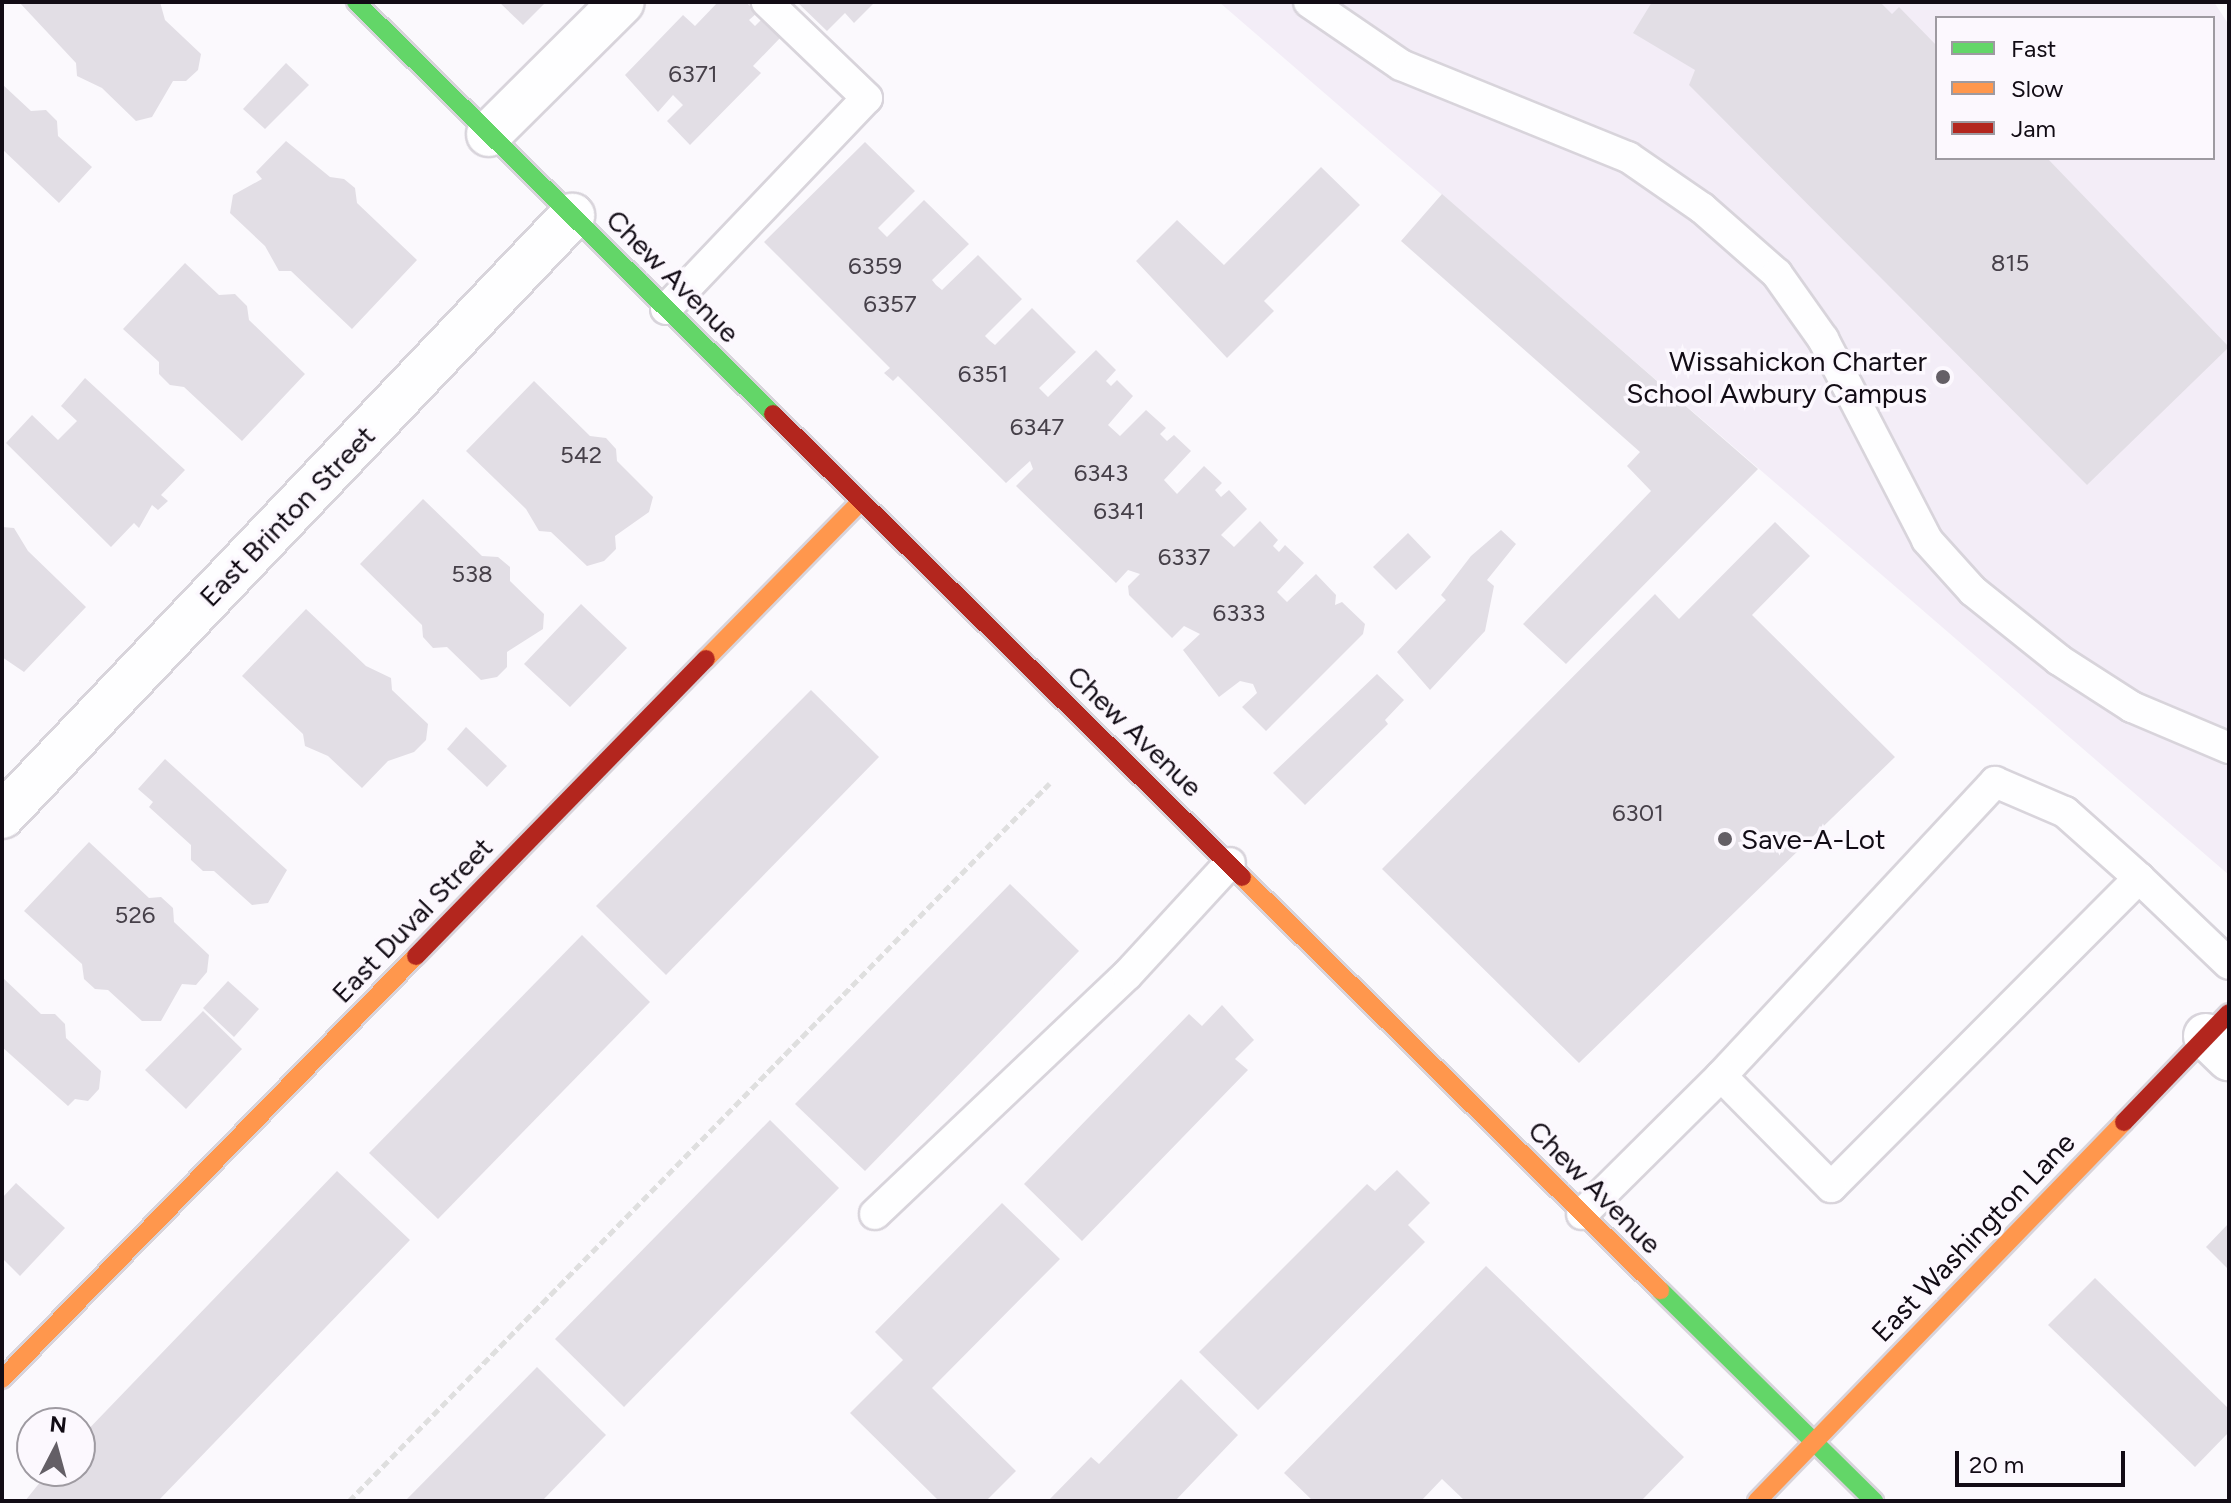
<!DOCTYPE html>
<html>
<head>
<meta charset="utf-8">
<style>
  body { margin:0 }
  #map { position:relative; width:2231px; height:1503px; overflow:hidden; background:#fbf9fd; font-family:Figtree,sans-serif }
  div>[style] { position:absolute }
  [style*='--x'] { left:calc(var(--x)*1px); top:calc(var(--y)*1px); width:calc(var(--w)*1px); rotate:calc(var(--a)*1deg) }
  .built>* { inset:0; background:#f3edf7 }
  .building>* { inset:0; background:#e2dee5 }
  .path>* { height:5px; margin-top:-2.5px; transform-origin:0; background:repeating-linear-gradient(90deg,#dfdfdf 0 8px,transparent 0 12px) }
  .roads { filter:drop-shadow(2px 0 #d8d4db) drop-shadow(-2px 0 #d8d4db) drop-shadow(0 2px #d8d4db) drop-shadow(0 -2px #d8d4db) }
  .lane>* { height:30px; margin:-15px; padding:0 15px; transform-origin:15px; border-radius:15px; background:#fefeff }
  .street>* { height:44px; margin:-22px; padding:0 22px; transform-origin:22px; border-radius:22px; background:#fefeff }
  .fast>* { height:18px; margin:-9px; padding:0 9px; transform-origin:9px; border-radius:9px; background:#63d668 }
  .slow>* { height:18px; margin:-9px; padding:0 9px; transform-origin:9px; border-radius:9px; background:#ff974d }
  .jam>* { height:18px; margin:-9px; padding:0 9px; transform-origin:9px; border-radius:9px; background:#b3261e }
  .dots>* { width:22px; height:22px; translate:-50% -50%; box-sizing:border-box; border:4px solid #fcf8fe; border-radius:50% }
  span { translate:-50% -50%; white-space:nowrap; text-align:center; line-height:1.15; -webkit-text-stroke:7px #fcf8fe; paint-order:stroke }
  .number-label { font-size:24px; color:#464049 }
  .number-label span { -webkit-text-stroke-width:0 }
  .street-label { font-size:28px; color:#120c15 }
  .poi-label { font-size:28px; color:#120c15 }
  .right { translate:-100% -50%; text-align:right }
  .left { translate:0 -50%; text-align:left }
  .frame { position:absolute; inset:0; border:4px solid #120c15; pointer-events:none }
  .legend { position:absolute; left:1935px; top:16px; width:280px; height:144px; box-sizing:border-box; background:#fcf8fe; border:2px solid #9e9aa1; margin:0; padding:10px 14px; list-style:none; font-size:24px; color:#120c15 }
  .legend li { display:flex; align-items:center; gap:16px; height:40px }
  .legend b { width:40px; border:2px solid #9e9aa1 }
  .north { position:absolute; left:16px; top:1407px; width:80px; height:80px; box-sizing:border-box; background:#fcf8fe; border:2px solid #9e9aa1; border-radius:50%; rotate:6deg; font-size:22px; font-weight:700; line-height:32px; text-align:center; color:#120c15 }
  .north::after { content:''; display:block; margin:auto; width:28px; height:36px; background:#645f66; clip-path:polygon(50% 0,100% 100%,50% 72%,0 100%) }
  .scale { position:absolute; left:1955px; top:1451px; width:170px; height:36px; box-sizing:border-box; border:4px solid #120c15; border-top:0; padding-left:10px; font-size:24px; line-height:28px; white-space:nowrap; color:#120c15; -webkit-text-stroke:6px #fcf8fe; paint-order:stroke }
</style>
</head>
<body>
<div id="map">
  <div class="built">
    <div style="clip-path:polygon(evenodd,1219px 2px,2214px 2px,2229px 25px,2229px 875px,1219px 2px,1937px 18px,2213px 18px,2213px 158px,1937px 158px,1937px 18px)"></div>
  </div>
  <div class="building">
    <div style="clip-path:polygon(19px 2px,160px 2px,165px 20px,201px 54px,198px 70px,186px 81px,173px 81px,152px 117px,136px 121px,102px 88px,77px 76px,76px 63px)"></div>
    <div style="clip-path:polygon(499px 2px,546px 2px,523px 25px)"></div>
    <div style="clip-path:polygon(718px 2px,746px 2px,757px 13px,749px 20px,755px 26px,763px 18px,781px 37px,753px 66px,761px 73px,690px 145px,667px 121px,683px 105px,673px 95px,658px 112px,625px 75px,683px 15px,695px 26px)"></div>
    <div style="clip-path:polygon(797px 2px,875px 2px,854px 23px,845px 13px,827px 31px)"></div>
    <div style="clip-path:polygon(1652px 2px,1880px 2px,1892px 14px,1899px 7px,1937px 46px,1937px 158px,2047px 158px,2229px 347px,2087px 485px,1689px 85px,1695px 70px,1633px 33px)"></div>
    <div style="clip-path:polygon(286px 63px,309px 85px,265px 129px,243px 109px)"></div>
    <div style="clip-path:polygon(2px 84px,31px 111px,46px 110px,57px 121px,58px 136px,92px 167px,59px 203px,2px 149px)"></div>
    <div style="clip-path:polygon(286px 141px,330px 177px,344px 179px,355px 188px,357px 203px,417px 260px,352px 329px,291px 271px,279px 271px,265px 246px,230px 213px,233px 195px,262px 179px,256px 172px)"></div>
    <div style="clip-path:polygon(865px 142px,915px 191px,878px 228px,887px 237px,924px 200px,969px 244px,932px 280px,936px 285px,942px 290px,978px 255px,1022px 299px,985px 336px,990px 341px,995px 345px,1032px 308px,1076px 352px,1039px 388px,1048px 397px,1096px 350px,1116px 370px,1106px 381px,1111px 386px,1117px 380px,1133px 396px,1108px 425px,1120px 436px,1146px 410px,1166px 428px,1160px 434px,1167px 441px,1174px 435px,1191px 451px,1164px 480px,1177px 494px,1204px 466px,1222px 483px,1215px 490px,1221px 497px,1229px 490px,1247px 509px,1221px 535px,1234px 547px,1260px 521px,1278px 540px,1273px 546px,1279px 552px,1285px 545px,1304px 563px,1277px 592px,1287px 602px,1316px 574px,1336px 595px,1335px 605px,1342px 602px,1365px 624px,1363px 634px,1266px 731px,1242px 707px,1257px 693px,1253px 684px,1240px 681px,1219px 697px,1183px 650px,1200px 634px,1184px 626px,1172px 638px,1129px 595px,1128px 586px,1140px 574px,1128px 570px,1116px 583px,1016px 486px,1033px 469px,1030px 461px,1006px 483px,898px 376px,893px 381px,884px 373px,890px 368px,764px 242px)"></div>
    <div style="clip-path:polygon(1321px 167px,1360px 205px,1264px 301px,1274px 311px,1227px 358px,1136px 261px,1177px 220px,1224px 265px)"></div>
    <div style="clip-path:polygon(1442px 194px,1758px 469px,1566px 664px,1523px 624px,1651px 491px,1627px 466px,1640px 452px,1401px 241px)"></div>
    <div style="clip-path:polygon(185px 263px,219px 295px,235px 294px,247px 306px,249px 320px,305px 374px,242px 441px,184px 387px,170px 385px,159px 374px,159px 362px,123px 329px)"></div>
    <div style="clip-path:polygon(85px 378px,185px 470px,161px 495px,168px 501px,158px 510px,152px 505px,139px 528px,134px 523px,111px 547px,6px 443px,32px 415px,58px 440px,77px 421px,61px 406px)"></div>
    <div style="clip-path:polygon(534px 381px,590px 436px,606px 438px,616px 449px,617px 461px,653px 497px,649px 512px,615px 536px,616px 549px,604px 561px,587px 566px,551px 532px,539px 531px,526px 509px,466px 451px)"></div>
    <div style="clip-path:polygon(423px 499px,482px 556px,498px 557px,510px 567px,510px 581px,544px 614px,543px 629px,507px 652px,507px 667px,497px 677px,481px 680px,447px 647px,433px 648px,423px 637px,422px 625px,360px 564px)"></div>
    <div style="clip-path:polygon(1775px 522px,1810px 556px,1752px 615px,1895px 757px,1579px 1063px,1382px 869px,1655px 594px,1679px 619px)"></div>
    <div style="clip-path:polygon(2px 527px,14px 528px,28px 551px,86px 607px,24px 672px,2px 657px)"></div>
    <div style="clip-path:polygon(1501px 530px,1516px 544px,1487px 580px,1494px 586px,1485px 631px,1430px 690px,1397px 652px,1446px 600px,1441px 595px,1471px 556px)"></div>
    <div style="clip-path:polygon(1408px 533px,1431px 557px,1396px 590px,1373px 567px)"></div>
    <div style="clip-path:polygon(581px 604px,627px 648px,570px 707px,524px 664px)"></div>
    <div style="clip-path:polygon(306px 609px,366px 666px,391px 678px,392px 690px,428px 724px,426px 740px,414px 752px,388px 761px,362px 788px,328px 756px,305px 746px,303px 734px,242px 676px)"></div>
    <div style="clip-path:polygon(1377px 674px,1404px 700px,1385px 720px,1388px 724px,1305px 805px,1273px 773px)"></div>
    <div style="clip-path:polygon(811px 690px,879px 757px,666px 975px,596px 906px)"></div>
    <div style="clip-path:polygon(466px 727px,507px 766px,487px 787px,447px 749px)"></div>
    <div style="clip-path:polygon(165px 759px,287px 870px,268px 903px,252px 905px,214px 871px,203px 871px,191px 860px,191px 845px,149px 807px,153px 802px,138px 789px)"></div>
    <div style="clip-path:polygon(89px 842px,149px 898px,161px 897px,173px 908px,174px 922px,209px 955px,207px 972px,196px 985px,182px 984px,161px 1021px,142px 1021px,108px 990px,95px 989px,84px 979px,82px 964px,24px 911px)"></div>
    <div style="clip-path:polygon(1010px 884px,1079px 951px,865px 1171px,795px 1104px)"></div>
    <div style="clip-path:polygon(582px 935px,650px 1002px,438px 1219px,369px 1153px)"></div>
    <div style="clip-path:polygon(2px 977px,41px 1014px,55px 1014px,65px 1024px,66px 1038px,101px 1071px,99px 1089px,88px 1101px,75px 1099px,68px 1106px,2px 1047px)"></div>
    <div style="clip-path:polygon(228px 981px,259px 1009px,234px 1037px,203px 1008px)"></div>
    <div style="clip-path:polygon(1222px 1005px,1254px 1040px,1235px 1059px,1248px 1070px,1082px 1241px,1024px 1184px,1189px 1014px,1202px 1026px)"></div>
    <div style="clip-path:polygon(203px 1011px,242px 1049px,186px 1109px,145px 1070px)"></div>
    <div style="clip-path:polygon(770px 1120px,839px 1188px,624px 1407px,555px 1339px)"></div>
    <div style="clip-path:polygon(1397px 1170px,1430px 1203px,1408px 1225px,1425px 1242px,1258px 1410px,1199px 1352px,1367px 1184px,1375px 1191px)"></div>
    <div style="clip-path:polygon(337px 1171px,410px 1240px,158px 1501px,25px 1501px,49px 1471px,80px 1471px,80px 1438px)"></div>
    <div style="clip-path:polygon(16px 1183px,65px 1228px,20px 1276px,2px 1258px,2px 1198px)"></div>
    <div style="clip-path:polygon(1002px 1203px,1060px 1259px,932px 1388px,1016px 1471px,986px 1501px,939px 1501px,850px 1413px,903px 1360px,875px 1332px)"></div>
    <div style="clip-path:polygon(2229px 1223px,2229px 1270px,2206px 1247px)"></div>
    <div style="clip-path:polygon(1486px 1266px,1684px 1457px,1641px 1501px,1465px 1501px,1442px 1479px,1421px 1501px,1313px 1501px,1284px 1473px)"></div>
    <div style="clip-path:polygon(2095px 1278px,2229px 1409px,2229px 1432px,2195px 1467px,2048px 1325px)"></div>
    <div style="clip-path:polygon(537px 1367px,606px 1435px,542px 1501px,405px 1501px)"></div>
    <div style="clip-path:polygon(1181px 1379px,1238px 1435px,1175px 1501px,1048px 1501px,1091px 1457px,1099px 1464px)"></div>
  </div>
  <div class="path">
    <div style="--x:349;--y:1501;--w:1003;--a:-45.69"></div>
  </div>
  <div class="roads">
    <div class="lane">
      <div style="--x:1309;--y:2;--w:112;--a:34.4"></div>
      <div style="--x:1401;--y:65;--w:245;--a:22.1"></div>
      <div style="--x:1628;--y:157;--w:90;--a:34.6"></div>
      <div style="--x:1702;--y:208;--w:100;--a:41.3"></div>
      <div style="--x:1777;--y:274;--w:80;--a:54.7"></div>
      <div style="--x:1823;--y:339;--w:226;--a:62.6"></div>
      <div style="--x:1927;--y:540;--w:69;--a:48"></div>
      <div style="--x:1973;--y:591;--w:110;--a:38.7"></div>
      <div style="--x:2059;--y:660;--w:87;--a:32.8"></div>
      <div style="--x:2132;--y:707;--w:105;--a:22.9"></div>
      <div style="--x:666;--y:309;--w:291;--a:-46.4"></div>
      <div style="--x:867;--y:98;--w:139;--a:-136.2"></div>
      <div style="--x:2139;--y:878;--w:124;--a:43.7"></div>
      <div style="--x:875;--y:1214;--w:347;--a:-43.5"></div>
      <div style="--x:1127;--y:975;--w:152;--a:-47.4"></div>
      <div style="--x:1582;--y:1214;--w:196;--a:-44.8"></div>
      <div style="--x:1721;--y:1076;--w:402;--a:-47"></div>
      <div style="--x:1995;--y:782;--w:76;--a:23.2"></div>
      <div style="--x:2065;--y:812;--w:99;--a:41.7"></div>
      <div style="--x:2139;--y:878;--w:436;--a:134.9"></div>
      <div style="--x:1831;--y:1187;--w:156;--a:-134.7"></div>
    </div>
    <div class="street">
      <div style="--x:489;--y:134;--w:187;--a:-44.8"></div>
      <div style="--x:2;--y:816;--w:828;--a:-46.47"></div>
      <div style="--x:2206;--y:1036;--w:32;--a:44"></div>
    </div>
    <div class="fast">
      <div style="--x:356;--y:2;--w:586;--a:44.65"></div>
      <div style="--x:1660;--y:1290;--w:301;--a:44.6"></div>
    </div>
    <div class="slow">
      <div style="--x:706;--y:659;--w:221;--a:-45.5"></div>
      <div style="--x:1242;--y:877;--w:588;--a:44.66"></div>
      <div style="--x:2;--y:1379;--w:592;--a:-45.62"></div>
      <div style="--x:1757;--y:1501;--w:528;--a:-45.92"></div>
    </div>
    <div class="jam">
      <div style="--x:773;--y:414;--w:659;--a:44.63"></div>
      <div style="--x:416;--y:956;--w:415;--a:-45.7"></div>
      <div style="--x:2124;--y:1122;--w:151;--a:-46.1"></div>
    </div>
  </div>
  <div class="dots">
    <div style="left:1943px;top:377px;background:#645f66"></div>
    <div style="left:1725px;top:839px;background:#645f66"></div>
  </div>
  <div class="number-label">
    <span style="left:693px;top:74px">6371</span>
    <span style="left:2010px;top:263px">815</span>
    <span style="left:875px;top:266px">6359</span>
    <span style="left:890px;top:304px">6357</span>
    <span style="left:983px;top:374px">6351</span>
    <span style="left:1037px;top:427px">6347</span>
    <span style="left:581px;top:455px">542</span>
    <span style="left:1101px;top:473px">6343</span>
    <span style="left:1119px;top:511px">6341</span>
    <span style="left:1184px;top:557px">6337</span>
    <span style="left:472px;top:574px">538</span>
    <span style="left:1239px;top:613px">6333</span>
    <span style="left:1638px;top:813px">6301</span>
    <span style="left:135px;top:915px">526</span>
  </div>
  <div class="street-label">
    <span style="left:673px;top:276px;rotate:45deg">Chew Avenue</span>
    <span style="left:287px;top:516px;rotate:-46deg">East Brinton Street</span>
    <span style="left:1135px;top:731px;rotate:44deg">Chew Avenue</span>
    <span style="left:412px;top:920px;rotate:-46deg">East Duval Street</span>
    <span style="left:1595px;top:1187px;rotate:45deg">Chew Avenue</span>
    <span style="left:1973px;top:1237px;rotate:-46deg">East Washington Lane</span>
  </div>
  <div class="poi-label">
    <span class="right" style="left:1927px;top:377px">Wissahickon Charter<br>School Awbury Campus</span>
    <span class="left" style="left:1741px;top:839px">Save-A-Lot</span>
  </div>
  <div class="frame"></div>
  <ul class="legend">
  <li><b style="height:10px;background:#63d668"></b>Fast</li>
  <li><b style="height:10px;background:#ff974d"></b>Slow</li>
  <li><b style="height:10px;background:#b3261e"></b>Jam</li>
  </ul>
  <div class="north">N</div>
  <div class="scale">20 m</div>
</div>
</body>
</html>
